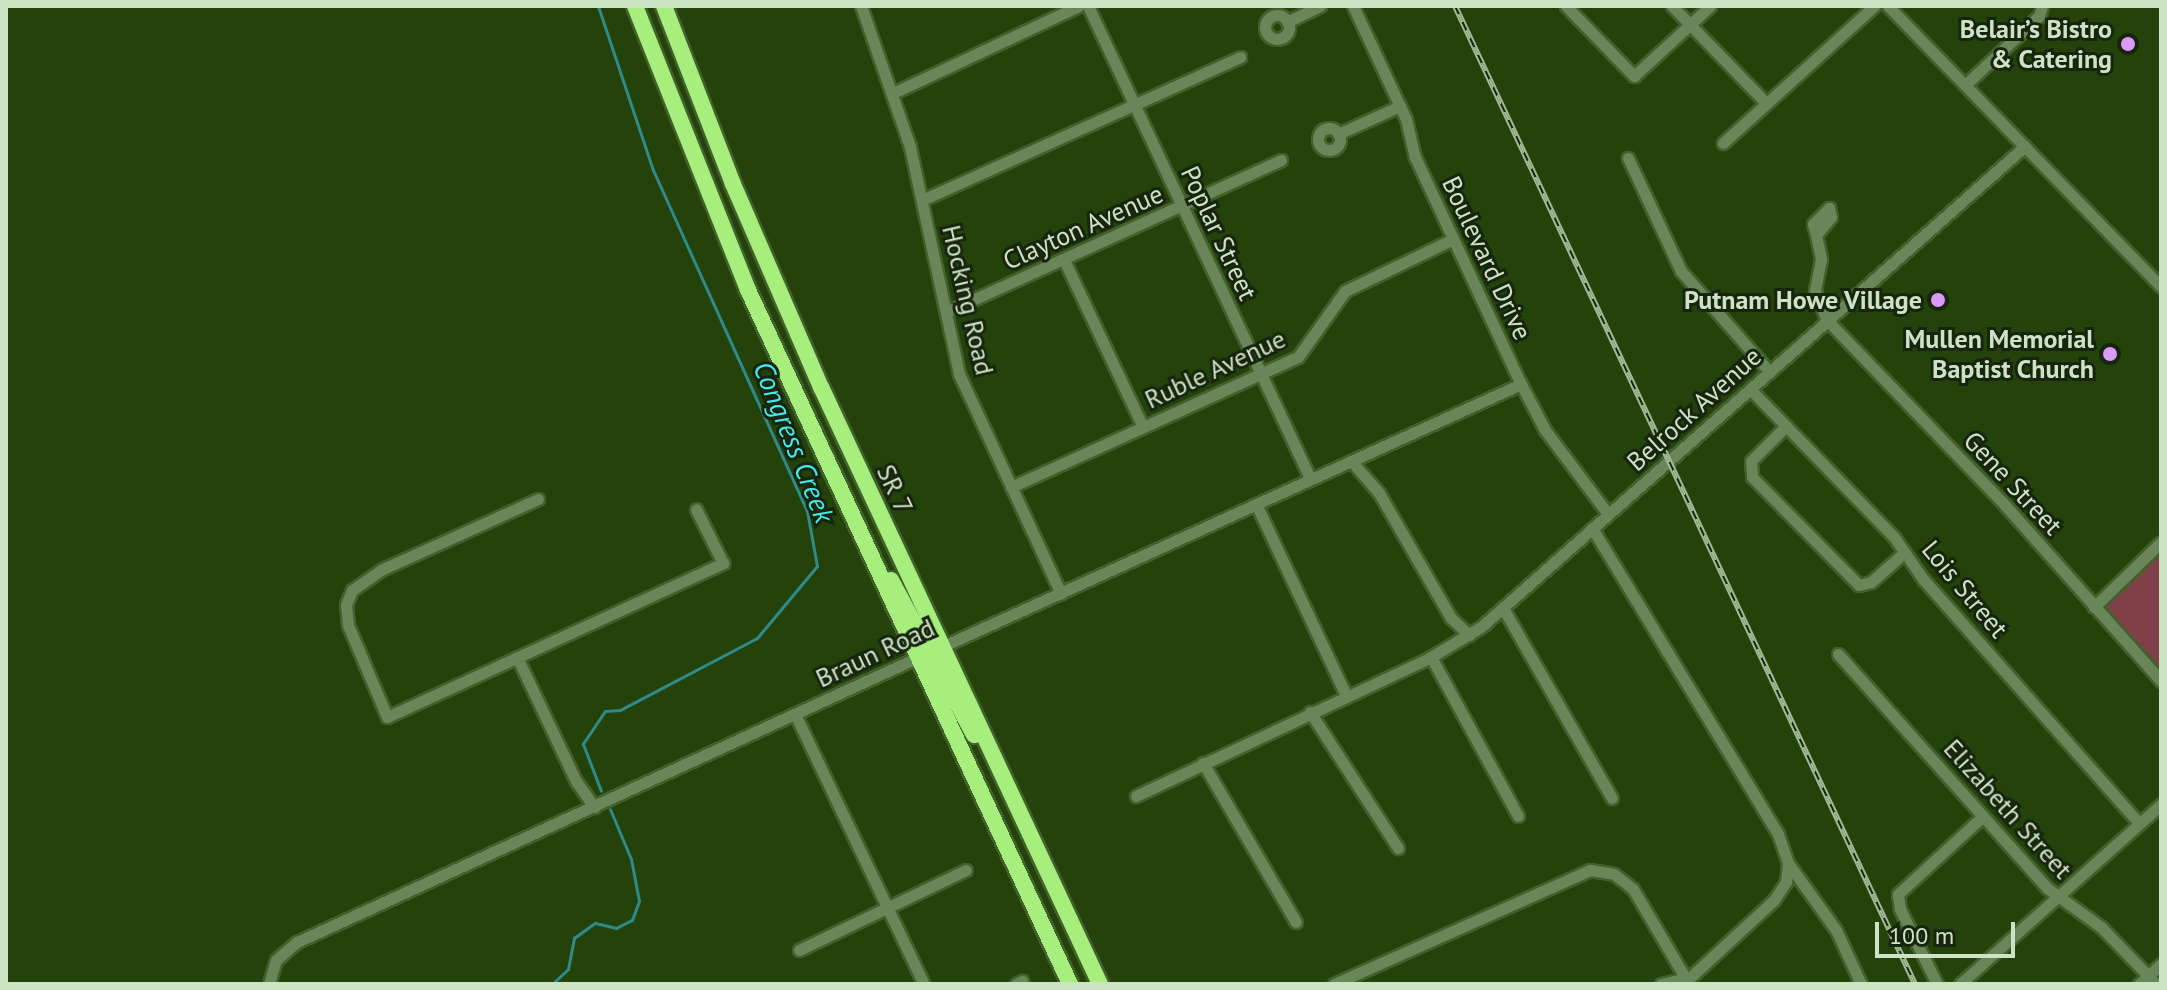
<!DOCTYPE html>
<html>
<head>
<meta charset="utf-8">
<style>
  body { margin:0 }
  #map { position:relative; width:2167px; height:990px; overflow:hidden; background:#23430b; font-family:"PT Sans",sans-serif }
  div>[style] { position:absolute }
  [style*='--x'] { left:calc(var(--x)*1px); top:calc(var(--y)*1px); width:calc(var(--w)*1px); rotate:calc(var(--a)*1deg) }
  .green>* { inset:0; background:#804047 }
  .stream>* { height:3px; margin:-1.5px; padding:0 1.5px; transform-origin:1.5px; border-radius:1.5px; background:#308a89 }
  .roads { filter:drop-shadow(2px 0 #42602c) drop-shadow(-2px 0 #42602c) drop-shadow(0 2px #42602c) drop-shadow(0 -2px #42602c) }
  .minor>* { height:11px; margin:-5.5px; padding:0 5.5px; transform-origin:5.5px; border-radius:5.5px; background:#698659 }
  .minor>.ring { margin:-5.5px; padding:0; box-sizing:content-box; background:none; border:11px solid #698659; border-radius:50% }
  .highway>* { height:16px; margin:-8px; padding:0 8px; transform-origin:8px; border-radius:8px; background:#a7ef7c }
  .rail>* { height:6px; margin-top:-3px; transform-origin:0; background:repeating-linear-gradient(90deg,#17250e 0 9px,#a2b995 0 18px); box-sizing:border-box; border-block:2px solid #a2b995 }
  .dots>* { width:22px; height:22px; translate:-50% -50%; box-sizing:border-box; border:4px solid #17250e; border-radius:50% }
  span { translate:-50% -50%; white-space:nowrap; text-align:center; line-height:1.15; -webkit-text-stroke:6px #17250e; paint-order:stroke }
  .poi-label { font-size:26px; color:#cee2c4; font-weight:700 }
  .right { translate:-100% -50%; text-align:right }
  .street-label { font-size:26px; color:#cee2c4 }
  .water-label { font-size:28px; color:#41ecec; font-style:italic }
  .frame { position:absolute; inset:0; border:8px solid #cee2c4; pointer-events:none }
  .scale { position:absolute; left:1875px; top:922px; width:140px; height:36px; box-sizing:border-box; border:4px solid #cee2c4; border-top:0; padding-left:10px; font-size:24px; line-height:28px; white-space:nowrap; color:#cee2c4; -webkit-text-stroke:6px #17250e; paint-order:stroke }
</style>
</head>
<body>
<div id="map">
  <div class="green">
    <div style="clip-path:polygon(2161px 542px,2161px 681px,2094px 607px)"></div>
  </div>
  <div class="stream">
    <div style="--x:598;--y:6;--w:173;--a:71.5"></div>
    <div style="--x:653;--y:170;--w:374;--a:65.7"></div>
    <div style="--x:807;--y:511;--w:56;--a:79.7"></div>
    <div style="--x:817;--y:566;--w:94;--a:129.8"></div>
    <div style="--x:757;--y:638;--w:155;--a:152.3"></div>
    <div style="--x:620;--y:710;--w:15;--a:176"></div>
    <div style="--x:605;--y:711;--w:40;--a:124"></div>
    <div style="--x:583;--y:744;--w:50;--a:69"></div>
    <div style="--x:552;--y:984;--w:22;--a:-43"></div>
    <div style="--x:568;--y:969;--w:32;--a:-79"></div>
    <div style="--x:574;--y:938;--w:26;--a:-36"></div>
    <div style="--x:595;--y:923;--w:22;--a:13"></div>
    <div style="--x:616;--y:928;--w:18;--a:-27"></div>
    <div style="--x:632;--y:920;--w:20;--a:-70"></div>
    <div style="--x:639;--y:901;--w:43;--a:-100.8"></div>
    <div style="--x:631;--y:859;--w:54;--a:-112.8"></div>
  </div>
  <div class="roads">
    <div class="minor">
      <div style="--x:861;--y:6;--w:149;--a:70.8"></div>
      <div style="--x:910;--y:147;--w:232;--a:77.8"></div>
      <div style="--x:959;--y:374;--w:242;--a:65.1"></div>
      <div style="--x:1088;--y:6;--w:522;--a:64.81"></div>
      <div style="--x:1353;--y:6;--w:125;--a:64.9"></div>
      <div style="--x:1406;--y:119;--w:39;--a:77"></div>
      <div style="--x:1415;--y:157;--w:251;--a:65"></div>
      <div style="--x:1521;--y:384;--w:52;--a:62.4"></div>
      <div style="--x:1545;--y:430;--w:105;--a:53.1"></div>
      <div style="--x:1566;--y:6;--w:98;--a:45.8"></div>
      <div style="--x:1634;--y:76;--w:103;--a:-42.6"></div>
      <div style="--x:1672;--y:6;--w:135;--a:45.9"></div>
      <div style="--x:1888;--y:6;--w:392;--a:45.8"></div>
      <div class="ring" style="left:1265px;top:15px;width:13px;height:13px"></div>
      <div style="--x:1287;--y:22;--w:37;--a:-26"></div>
      <div style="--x:1965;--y:85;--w:101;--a:-43"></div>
      <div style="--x:2039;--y:16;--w:10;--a:-73"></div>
      <div style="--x:893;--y:93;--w:205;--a:-25.1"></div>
      <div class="ring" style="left:1318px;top:128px;width:11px;height:11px"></div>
      <div style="--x:1338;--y:134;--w:68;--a:-24.3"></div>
      <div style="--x:1723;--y:143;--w:204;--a:-42.2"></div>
      <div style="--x:1628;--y:158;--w:125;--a:64.9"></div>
      <div style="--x:1681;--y:271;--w:133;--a:48.7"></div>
      <div style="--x:922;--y:200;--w:349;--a:-24.2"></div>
      <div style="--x:1816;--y:235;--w:11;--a:-105"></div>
      <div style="--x:1813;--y:224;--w:23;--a:-45"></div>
      <div style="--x:1829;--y:208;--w:9;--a:77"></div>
      <div style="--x:1831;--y:217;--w:23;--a:130"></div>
      <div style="--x:1816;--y:235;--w:25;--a:78"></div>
      <div style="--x:1821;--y:259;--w:33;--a:101"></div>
      <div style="--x:1815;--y:291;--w:31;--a:68"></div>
      <div style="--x:1827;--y:320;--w:255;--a:46.1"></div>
      <div style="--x:2004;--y:504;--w:237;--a:48.4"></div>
      <div style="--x:1064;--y:260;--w:185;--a:64.7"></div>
      <div style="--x:946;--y:312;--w:368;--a:-24.4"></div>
      <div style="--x:1750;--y:389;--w:206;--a:45.8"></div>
      <div style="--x:1894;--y:537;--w:51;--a:55.4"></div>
      <div style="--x:1923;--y:579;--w:326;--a:48.5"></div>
      <div style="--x:1786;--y:426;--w:49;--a:135"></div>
      <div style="--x:1751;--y:461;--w:16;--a:86"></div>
      <div style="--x:1752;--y:477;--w:152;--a:45.3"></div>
      <div style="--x:1859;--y:585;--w:12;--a:-14"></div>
      <div style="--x:1871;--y:582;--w:45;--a:-41.4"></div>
      <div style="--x:1353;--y:463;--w:40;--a:49"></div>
      <div style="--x:1379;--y:493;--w:144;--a:60.1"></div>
      <div style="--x:1451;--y:618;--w:25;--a:43"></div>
      <div style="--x:1011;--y:487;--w:315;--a:-24.4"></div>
      <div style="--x:1298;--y:357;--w:81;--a:-54.5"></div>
      <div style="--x:1345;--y:291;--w:120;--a:-25.7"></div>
      <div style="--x:538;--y:499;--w:172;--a:155.7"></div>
      <div style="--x:381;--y:570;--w:35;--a:145"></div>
      <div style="--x:352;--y:590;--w:16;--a:112"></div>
      <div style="--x:346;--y:605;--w:20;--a:84"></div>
      <div style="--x:348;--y:625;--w:100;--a:67"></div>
      <div style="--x:387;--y:717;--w:370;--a:-24.6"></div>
      <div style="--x:723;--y:563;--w:60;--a:-116.6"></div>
      <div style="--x:1256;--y:504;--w:211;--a:64.8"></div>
      <div style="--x:1592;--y:528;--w:358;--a:58.7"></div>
      <div style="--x:1778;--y:834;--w:31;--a:71"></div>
      <div style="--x:1788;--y:863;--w:19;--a:96"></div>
      <div style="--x:1786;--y:882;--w:22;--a:124"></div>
      <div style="--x:1774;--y:900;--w:124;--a:137.3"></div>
      <div style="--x:2094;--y:607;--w:93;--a:-44.1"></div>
      <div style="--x:1503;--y:608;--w:219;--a:60.2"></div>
      <div style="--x:939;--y:648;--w:639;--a:-24.4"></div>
      <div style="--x:1838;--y:654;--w:314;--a:48.2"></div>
      <div style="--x:2047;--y:888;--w:67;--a:35.8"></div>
      <div style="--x:2101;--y:927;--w:79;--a:46"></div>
      <div style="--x:517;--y:657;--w:137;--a:64.6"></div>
      <div style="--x:576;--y:781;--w:32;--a:55"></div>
      <div style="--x:1431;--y:657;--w:181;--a:61.3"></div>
      <div style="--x:1310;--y:712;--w:162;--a:57.1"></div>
      <div style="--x:795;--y:714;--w:299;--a:64.5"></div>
      <div style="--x:1203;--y:763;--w:184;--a:59.7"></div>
      <div style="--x:1136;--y:796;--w:326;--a:-25.2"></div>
      <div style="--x:1431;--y:657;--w:58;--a:-31"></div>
      <div style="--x:1481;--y:627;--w:726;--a:-41.48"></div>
      <div style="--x:1788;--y:863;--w:82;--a:54.4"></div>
      <div style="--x:1836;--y:930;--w:60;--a:65.2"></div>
      <div style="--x:799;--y:950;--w:185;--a:-25.6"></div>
      <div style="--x:269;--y:984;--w:25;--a:-74"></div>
      <div style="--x:276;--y:960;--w:28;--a:-41"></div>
      <div style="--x:297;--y:942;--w:689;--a:-24.63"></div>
      <div style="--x:1016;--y:984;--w:7;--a:-27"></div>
      <div style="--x:1334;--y:984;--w:280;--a:-24"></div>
      <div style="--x:1590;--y:870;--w:24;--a:9"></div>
      <div style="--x:1614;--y:874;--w:24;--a:38"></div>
      <div style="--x:1633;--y:889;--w:110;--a:59.5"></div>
      <div style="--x:1661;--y:984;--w:26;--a:-13"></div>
      <div style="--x:1937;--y:984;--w:84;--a:-116.3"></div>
      <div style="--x:1900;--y:909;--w:15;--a:-98"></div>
      <div style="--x:1898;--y:894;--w:115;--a:-42.5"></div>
      <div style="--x:1960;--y:984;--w:270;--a:-41.8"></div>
      <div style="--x:2139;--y:984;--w:30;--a:-42"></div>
    </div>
    <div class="highway">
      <div style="--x:635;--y:6;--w:306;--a:68.3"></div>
      <div style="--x:748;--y:290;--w:765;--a:65.11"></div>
      <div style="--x:664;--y:6;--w:191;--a:68.8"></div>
      <div style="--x:733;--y:184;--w:221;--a:66.6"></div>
      <div style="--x:821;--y:387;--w:659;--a:64.95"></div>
      <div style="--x:891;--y:580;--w:176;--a:61.8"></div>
    </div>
  </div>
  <div class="rail">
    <div style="--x:1455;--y:6;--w:1081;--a:64.81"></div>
  </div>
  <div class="dots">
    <div style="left:2128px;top:44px;background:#da9af7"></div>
    <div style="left:1938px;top:300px;background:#da9af7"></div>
    <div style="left:2110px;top:354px;background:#da9af7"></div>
  </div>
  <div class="poi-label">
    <span class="right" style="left:2112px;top:44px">Belair’s Bistro<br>&amp; Catering</span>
    <span class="right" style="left:1922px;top:300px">Putnam Howe Village</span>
    <span class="right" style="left:2094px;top:354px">Mullen Memorial<br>Baptist Church</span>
  </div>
  <div class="street-label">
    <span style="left:1083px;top:227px;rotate:-24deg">Clayton Avenue</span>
    <span style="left:1219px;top:233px;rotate:65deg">Poplar Street</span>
    <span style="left:1487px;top:258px;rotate:65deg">Boulevard Drive</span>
    <span style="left:968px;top:300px;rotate:77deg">Hocking Road</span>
    <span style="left:1215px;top:369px;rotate:-25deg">Ruble Avenue</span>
    <span style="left:1694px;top:409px;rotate:-42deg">Belrock Avenue</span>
    <span style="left:2013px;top:483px;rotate:47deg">Gene Street</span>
    <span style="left:895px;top:489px;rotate:65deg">SR 7</span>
    <span style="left:1965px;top:589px;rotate:50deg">Lois Street</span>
    <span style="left:875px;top:653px;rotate:-25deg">Braun Road</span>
    <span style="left:2008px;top:809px;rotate:48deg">Elizabeth Street</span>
  </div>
  <div class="water-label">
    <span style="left:794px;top:442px;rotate:68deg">Congress Creek</span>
  </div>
  <div class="frame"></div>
  <div class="scale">100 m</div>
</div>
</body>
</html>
